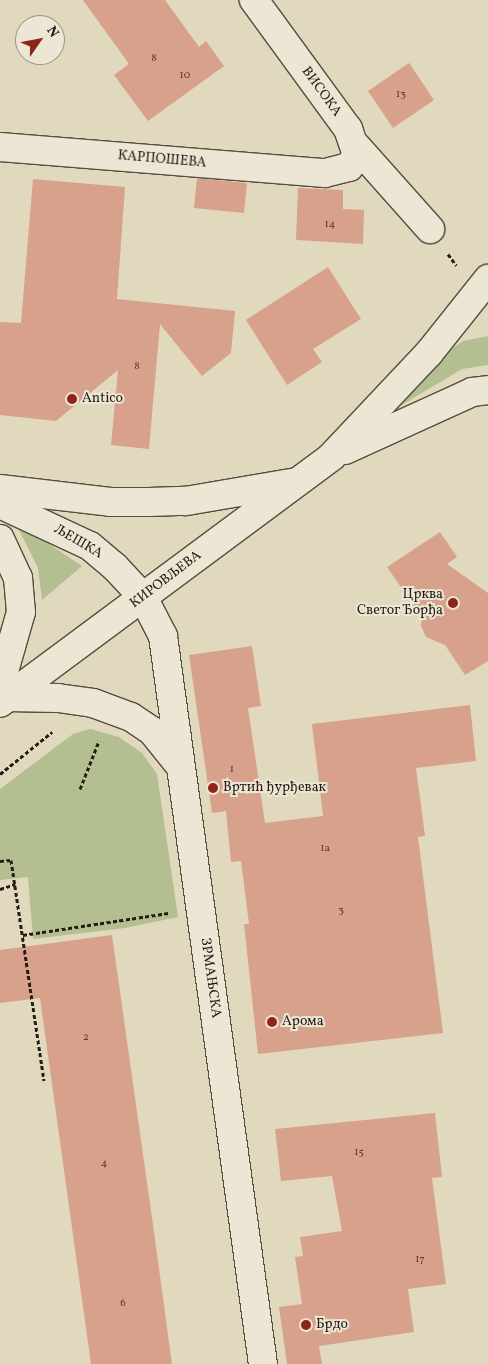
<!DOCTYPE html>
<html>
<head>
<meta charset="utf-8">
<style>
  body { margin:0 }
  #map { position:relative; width:488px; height:1364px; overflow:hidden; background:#e1d9be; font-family:Vollkorn,serif }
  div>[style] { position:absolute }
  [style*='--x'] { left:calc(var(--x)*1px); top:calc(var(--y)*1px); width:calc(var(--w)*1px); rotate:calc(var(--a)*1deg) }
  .green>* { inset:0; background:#b4bf91 }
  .building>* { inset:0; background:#d8a18b }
  .path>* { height:3px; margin-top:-1.5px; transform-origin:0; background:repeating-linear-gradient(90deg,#271d15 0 4px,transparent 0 6.5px) }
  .roads { filter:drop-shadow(1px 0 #564c3f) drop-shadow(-1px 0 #564c3f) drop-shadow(0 1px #564c3f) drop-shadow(0 -1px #564c3f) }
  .minor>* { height:28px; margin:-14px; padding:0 14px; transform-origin:14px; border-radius:14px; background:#ece6d5 }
  .tertiary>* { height:28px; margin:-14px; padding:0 14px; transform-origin:14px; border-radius:14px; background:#ece6d5 }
  .secondary>* { height:28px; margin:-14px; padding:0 14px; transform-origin:14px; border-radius:14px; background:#ece6d5 }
  .dots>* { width:14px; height:14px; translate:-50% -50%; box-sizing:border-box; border:2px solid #ece6d5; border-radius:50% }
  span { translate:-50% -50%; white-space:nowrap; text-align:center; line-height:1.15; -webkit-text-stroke:4px #ece6d5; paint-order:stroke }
  .number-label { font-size:11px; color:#533e32 }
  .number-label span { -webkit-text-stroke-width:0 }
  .street-label { font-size:14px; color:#271d15 }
  .poi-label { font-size:14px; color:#271d15 }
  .left { translate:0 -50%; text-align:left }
  .right { translate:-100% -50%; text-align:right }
  .north { position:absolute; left:15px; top:15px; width:50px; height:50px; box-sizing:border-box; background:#ece6d5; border:1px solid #9d9688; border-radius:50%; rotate:57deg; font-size:14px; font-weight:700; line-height:20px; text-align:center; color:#271d15 }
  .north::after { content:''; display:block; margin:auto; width:18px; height:22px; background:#8f2418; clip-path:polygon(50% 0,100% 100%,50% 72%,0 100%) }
</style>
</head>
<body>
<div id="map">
  <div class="green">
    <div style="clip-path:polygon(488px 336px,488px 365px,462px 369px,390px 412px,387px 407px,450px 350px,463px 341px)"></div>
    <div style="clip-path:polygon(18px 528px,37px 536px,82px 566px,42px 600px,38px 568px)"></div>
    <div style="clip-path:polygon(90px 729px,119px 737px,142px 753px,157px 774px,178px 917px,125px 928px,33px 939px,28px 877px,0 880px,0 789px,73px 734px)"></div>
  </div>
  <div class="building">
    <div style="clip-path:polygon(83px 0,165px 0,199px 47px,206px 41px,224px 66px,148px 121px,114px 75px,129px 64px)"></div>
    <div style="clip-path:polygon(409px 63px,434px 100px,393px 128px,368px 91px)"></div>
    <div style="clip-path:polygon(197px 178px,247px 183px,244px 213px,194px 208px)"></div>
    <div style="clip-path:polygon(33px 179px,125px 187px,117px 299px,235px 311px,231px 353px,202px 376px,160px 324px,149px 449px,111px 445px,118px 370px,56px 421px,0 415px,0 322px,21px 323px)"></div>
    <div style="clip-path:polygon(298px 188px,343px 190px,343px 209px,364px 210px,363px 244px,296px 240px)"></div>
    <div style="clip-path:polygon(328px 267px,361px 319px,313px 349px,322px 362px,287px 385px,246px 320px)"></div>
    <div style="clip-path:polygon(440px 532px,457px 557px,447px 564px,488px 593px,488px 661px,465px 675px,445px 645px,426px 637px,421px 626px,422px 618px,387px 567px)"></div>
    <div style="clip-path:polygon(252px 646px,261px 706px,248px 708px,265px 823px,323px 816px,312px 724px,470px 705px,476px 761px,416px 768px,425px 836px,418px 837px,443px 1033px,258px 1054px,244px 924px,249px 924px,241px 861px,231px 862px,226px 811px,212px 813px,189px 655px)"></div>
    <div style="clip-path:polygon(112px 935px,154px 1232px,172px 1364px,91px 1364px,40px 998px,0 1003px,0 950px)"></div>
    <div style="clip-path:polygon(435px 1113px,442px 1177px,432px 1178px,446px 1284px,408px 1289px,414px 1332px,319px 1346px,322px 1364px,287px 1364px,279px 1307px,302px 1304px,295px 1257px,303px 1256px,300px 1237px,342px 1231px,332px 1176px,281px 1181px,275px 1129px)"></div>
  </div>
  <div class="path">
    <div style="--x:448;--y:254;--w:14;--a:54"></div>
    <div style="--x:0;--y:774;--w:67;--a:-38.9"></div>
    <div style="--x:80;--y:789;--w:52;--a:-68.4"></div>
    <div style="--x:0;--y:861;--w:11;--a:-5"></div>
    <div style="--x:11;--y:860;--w:223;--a:81.5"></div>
    <div style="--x:0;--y:889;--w:16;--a:-18"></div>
    <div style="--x:23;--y:935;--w:147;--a:-8.6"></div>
  </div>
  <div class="roads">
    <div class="minor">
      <div style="--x:0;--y:147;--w:326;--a:4.6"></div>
      <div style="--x:325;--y:173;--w:25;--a:-14"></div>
      <div style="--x:349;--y:167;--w:14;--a:-56"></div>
      <div style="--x:357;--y:155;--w:28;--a:-109"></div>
      <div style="--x:348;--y:129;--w:160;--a:-126.1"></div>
      <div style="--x:357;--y:147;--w:110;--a:48.3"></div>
      <div style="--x:143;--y:597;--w:44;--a:62.9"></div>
      <div style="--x:163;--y:636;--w:735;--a:82.18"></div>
    </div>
    <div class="tertiary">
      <div style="--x:0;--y:504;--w:99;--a:25"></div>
      <div style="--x:90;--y:546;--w:33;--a:40"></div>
      <div style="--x:115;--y:567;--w:41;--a:47"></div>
    </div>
    <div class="secondary">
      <div style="--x:345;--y:450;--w:140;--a:-24.5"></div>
      <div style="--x:472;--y:392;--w:16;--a:-7"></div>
      <div style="--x:0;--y:489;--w:111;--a:6.7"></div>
      <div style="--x:110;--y:502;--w:39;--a:0"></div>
      <div style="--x:149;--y:502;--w:37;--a:-2"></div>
      <div style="--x:186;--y:501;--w:107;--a:-9.7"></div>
      <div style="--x:0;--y:539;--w:43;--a:65.2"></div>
      <div style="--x:18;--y:578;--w:34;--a:85"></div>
      <div style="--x:21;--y:612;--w:76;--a:106"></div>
      <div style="--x:8;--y:697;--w:50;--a:1.1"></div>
      <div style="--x:58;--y:698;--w:35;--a:8"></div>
      <div style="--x:93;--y:703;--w:40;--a:20.2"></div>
      <div style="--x:131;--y:717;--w:25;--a:34"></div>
      <div style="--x:152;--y:731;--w:45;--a:51.3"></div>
      <div style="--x:0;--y:703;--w:414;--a:-36.6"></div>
      <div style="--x:332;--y:456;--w:141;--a:-46.7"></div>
      <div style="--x:429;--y:353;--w:95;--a:-51.4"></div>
    </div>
  </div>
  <div class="dots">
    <div style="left:72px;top:399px;background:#8f2418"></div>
    <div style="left:453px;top:603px;background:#8f2418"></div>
    <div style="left:213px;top:788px;background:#8f2418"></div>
    <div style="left:272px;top:1022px;background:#8f2418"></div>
    <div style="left:306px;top:1325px;background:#8f2418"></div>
  </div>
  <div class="number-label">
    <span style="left:154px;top:59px">8</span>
    <span style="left:185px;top:76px">10</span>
    <span style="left:401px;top:95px">13</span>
    <span style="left:330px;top:225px">14</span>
    <span style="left:137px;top:367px">8</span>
    <span style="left:232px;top:770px">1</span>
    <span style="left:325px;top:849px">1a</span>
    <span style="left:341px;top:911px">3</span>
    <span style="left:86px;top:1038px">2</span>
    <span style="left:359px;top:1153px">15</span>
    <span style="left:104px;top:1164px">4</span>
    <span style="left:420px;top:1260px">17</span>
    <span style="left:123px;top:1304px">6</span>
  </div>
  <div class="street-label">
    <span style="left:321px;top:92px;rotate:54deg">ВИСОКА</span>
    <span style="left:162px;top:160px;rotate:5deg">КАРПОШЕВА</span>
    <span style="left:78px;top:542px;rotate:30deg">ЉЕШКА</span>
    <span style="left:166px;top:580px;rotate:-37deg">КИРОВЉЕВА</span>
    <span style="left:210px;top:978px;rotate:82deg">ЗРМАЊСКА</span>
  </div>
  <div class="poi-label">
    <span class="left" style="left:82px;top:399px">Antico</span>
    <span class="right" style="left:443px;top:603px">Црква<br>Светог Ђорђа</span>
    <span class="left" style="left:223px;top:788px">Вртић ђурђевак</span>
    <span class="left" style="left:282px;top:1022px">Арома</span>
    <span class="left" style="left:316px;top:1325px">Брдо</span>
  </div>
  <div class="north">N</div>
</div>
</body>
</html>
